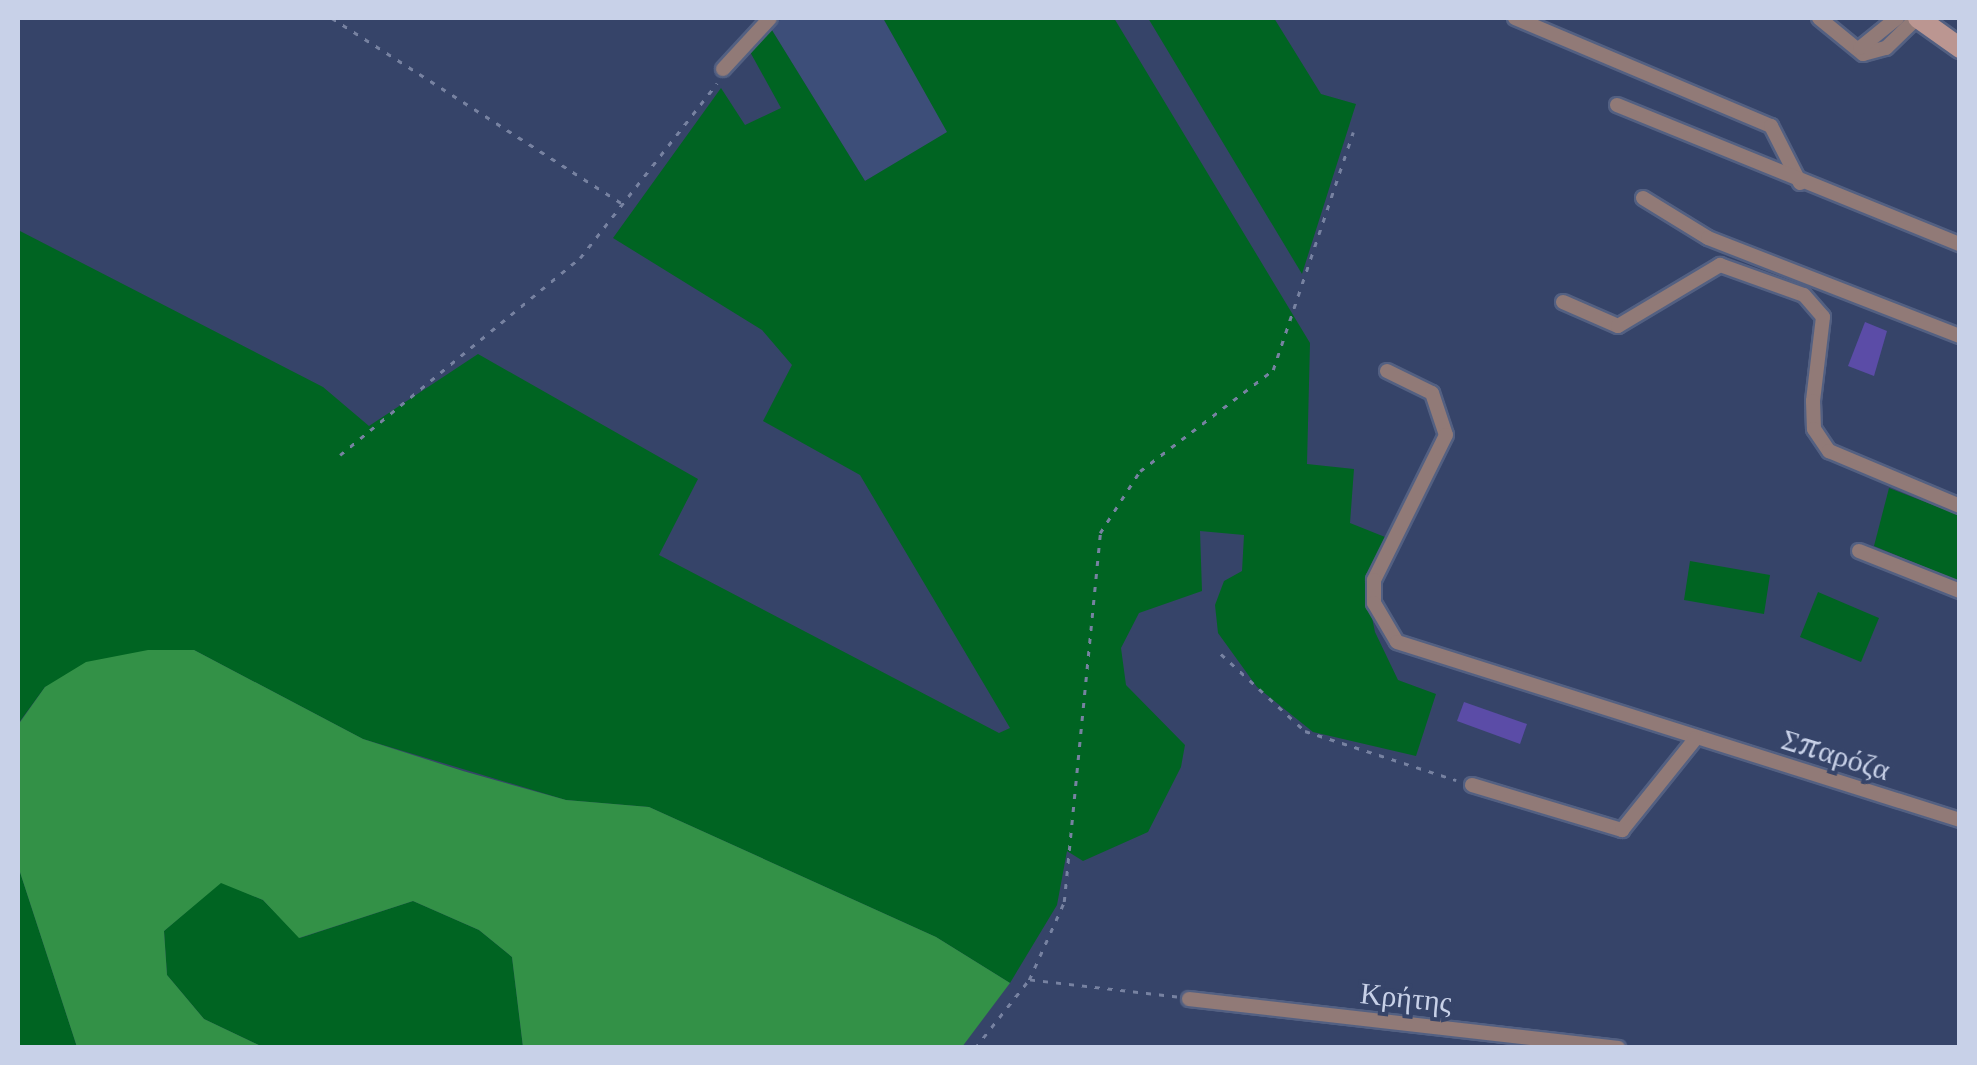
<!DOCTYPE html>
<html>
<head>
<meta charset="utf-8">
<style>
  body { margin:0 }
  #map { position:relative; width:1977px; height:1065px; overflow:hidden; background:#364469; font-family:Merriweather,serif }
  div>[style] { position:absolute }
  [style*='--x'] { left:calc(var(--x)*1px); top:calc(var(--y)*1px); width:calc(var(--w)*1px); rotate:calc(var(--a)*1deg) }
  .built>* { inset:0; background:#3d4e79 }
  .green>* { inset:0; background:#006422 }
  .forest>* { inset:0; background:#339147 }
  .building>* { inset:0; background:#5b4ca7 }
  .path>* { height:2.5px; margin-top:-1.25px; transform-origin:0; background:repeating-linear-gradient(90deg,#7782a1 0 5px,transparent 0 13px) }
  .roads { filter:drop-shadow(2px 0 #536082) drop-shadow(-2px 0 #536082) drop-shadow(0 2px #536082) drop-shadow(0 -2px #536082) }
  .street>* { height:14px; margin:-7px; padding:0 7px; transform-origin:7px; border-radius:7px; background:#917a77 }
  .secondary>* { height:20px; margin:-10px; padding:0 10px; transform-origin:10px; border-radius:10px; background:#bb9691 }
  span { translate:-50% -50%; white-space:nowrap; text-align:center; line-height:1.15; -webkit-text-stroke:8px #364469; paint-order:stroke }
  .street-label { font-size:30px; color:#c8d1e8 }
  .frame { position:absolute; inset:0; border:20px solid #c8d1e8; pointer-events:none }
</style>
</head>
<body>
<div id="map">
  <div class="built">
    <div style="clip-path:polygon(783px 18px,883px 18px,948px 132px,865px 181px,770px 27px)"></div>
  </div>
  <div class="green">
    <div style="clip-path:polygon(883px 18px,1114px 18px,1310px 343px,1307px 464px,1354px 469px,1350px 523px,1390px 539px,1370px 608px,1375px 632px,1398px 680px,1436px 694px,1416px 756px,1313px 732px,1257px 687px,1218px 633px,1215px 605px,1224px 581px,1242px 571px,1244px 535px,1200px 531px,1202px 591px,1139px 613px,1121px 648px,1126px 685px,1185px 745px,1181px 767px,1148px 832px,1083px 861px,1067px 851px,1057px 905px,1010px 983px,936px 937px,649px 807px,566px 800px,363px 739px,194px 650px,45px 687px,18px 724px,18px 230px,323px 387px,369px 426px,478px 354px,698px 479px,659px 555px,999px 733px,1010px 728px,860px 475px,763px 421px,792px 365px,762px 330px,613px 238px,721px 88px,745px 125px,781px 108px,749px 50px,770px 27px,865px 181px,947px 132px)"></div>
    <div style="clip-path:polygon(1148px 18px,1274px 18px,1321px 94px,1356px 104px,1302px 274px)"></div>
    <div style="clip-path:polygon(1889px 488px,1959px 515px,1959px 581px,1874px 546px)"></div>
    <div style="clip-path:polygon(1690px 561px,1770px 575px,1764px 614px,1684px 600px)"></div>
    <div style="clip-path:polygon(1818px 592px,1879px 618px,1861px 662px,1800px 637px)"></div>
    <div style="clip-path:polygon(18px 866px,77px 1047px,18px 1047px)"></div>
    <div style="clip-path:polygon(221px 882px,263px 900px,300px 938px,413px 901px,479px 930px,512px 957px,523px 1047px,263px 1047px,204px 1019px,167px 975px,164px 931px)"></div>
  </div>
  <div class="forest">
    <div style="clip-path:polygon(148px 650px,194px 650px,363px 739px,463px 771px,566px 800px,649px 807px,936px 937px,1010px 983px,962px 1047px,523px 1047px,512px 957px,479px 930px,413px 901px,299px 938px,263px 900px,221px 883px,164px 931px,167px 975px,204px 1019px,263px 1047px,77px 1047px,18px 866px,18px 725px,45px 687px,86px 662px)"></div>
  </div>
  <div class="building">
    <div style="clip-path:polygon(1865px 322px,1887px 331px,1874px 376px,1848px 366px)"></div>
    <div style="clip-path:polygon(1464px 702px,1527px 724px,1520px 744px,1457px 721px)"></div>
  </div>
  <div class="path">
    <div style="--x:332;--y:18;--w:349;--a:32.6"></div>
    <div style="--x:340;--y:455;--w:310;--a:-39.4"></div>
    <div style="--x:580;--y:258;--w:222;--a:-51.9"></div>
    <div style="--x:1221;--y:654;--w:114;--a:42.5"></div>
    <div style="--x:1305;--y:731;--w:159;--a:18"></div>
    <div style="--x:1177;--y:997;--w:149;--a:-173.4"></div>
    <div style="--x:1029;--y:980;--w:85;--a:-65.8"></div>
    <div style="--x:1064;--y:902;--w:371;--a:-84.4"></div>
    <div style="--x:1100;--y:533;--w:74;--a:-57.2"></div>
    <div style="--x:1140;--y:471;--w:167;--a:-37.2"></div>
    <div style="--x:1273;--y:370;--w:251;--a:-71.4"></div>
    <div style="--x:975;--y:1048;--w:85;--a:-51.7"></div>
  </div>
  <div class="roads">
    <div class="street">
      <div style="--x:1515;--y:18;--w:278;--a:22.9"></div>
      <div style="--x:1771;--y:126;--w:64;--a:63"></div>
      <div style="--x:1819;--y:18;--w:57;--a:39.3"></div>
      <div style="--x:1863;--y:54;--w:24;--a:-15"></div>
      <div style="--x:1886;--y:48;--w:43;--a:-44.1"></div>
      <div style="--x:1860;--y:48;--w:48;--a:-39"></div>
      <div style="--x:723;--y:69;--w:69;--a:-47.3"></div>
      <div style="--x:1617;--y:105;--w:370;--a:22.1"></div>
      <div style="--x:1643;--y:198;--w:76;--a:31.6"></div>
      <div style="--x:1708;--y:238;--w:270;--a:21.3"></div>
      <div style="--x:1563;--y:302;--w:60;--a:23.6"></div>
      <div style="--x:1618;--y:326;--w:119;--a:-30.9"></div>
      <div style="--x:1720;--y:265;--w:89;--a:19.7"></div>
      <div style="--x:1804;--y:295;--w:29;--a:49"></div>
      <div style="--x:1823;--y:317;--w:85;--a:96.8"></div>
      <div style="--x:1813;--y:401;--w:28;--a:88"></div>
      <div style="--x:1814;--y:429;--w:27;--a:56"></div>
      <div style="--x:1829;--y:451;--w:142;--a:22.8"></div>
      <div style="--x:1387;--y:371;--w:50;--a:26.1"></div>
      <div style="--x:1432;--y:393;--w:44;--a:71.6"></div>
      <div style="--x:1446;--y:435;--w:162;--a:116.4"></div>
      <div style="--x:1374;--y:580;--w:23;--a:90"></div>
      <div style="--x:1374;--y:603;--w:45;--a:59.5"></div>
      <div style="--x:1397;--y:642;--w:590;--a:17.55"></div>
      <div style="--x:1859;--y:551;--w:109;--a:21.6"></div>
      <div style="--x:1472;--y:785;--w:157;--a:16.7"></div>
      <div style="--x:1622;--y:830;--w:118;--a:-51.2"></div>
      <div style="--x:1189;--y:999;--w:432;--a:6.5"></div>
    </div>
    <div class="secondary">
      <div style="--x:1918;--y:18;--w:52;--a:35.5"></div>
    </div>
  </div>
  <div class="street-label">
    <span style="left:1836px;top:754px;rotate:17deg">Σπαρόζα</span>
    <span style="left:1406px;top:997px;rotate:6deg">Κρήτης</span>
  </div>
  <div class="frame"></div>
</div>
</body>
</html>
